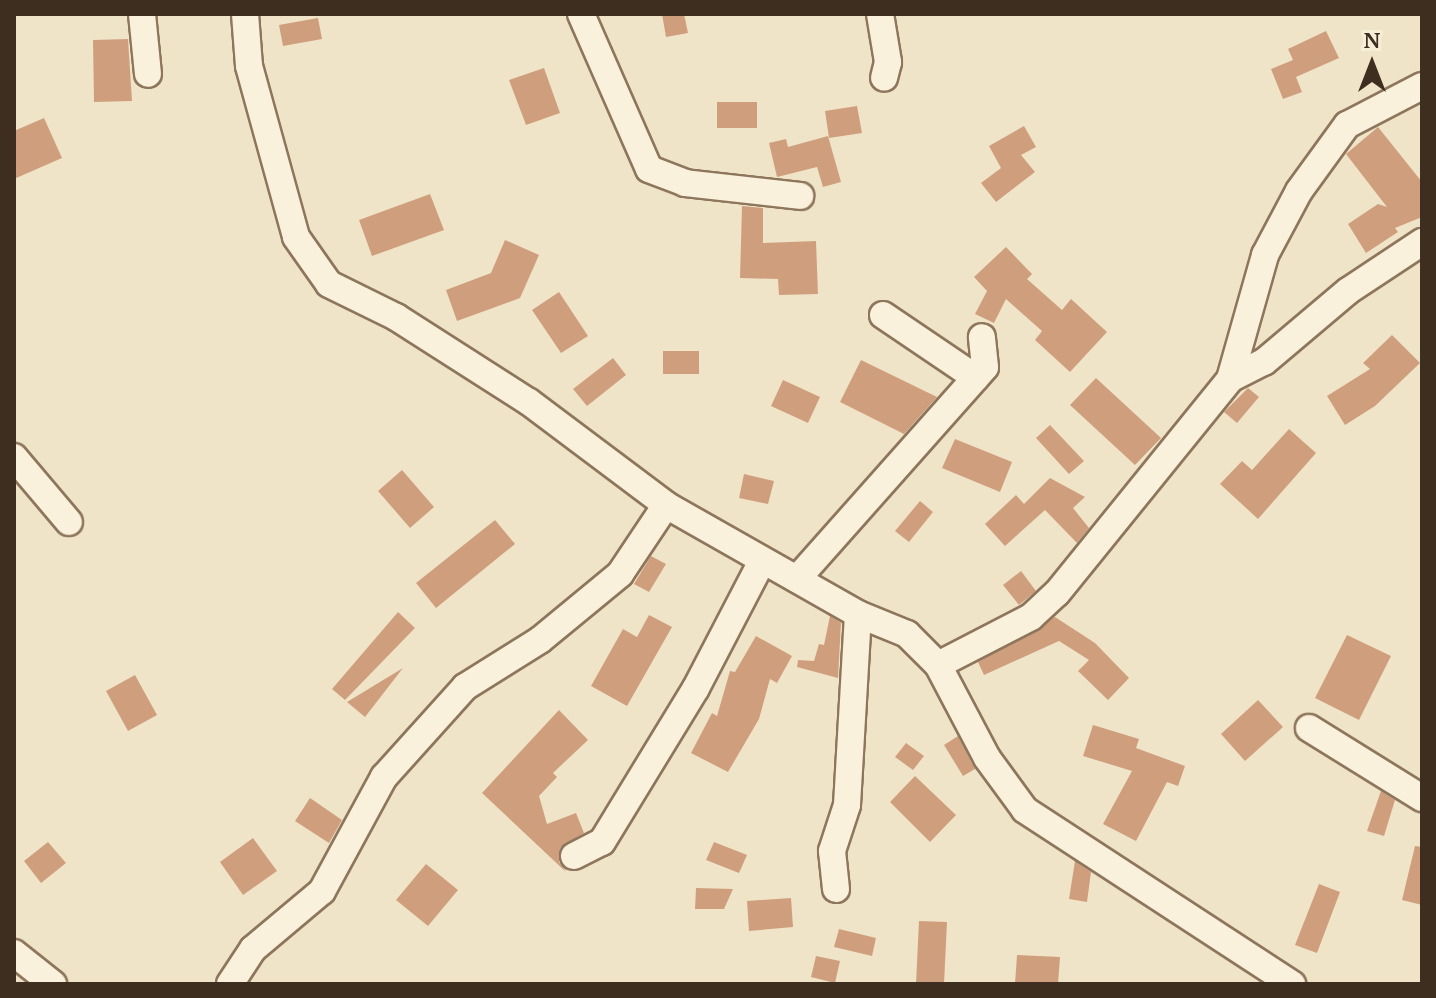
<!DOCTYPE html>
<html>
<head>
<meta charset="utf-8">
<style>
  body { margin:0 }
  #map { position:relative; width:1436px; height:998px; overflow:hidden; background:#f0e4c8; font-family:"PT Serif",serif }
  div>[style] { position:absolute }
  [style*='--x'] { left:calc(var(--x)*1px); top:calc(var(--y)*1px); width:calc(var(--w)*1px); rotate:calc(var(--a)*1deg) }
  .building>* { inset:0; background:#cf9f7d }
  .roads { filter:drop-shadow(2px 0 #8d765c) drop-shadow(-2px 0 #8d765c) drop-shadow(0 2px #8d765c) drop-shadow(0 -2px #8d765c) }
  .street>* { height:26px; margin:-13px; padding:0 13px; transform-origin:13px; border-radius:13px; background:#faf1dc }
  span { translate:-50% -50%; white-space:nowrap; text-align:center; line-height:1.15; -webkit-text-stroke:6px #f7eed8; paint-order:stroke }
  .frame { position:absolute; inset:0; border:16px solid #3d2e20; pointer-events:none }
  .north { position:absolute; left:1332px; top:24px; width:80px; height:80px; -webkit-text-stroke:6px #f7eed8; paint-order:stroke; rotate:0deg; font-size:22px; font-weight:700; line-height:32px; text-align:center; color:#3d2e20 }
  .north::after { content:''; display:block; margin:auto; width:28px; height:36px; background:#3d2e20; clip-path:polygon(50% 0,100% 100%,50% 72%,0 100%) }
</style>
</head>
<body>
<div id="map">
  <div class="building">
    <div style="clip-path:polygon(662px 14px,684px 14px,688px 33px,666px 37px)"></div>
    <div style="clip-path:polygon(318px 18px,322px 39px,283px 46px,279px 25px)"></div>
    <div style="clip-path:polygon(1326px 31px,1339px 58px,1296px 77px,1302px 92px,1283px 99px,1271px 69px,1293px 60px,1288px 49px)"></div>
    <div style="clip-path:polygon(128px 39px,132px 101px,94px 102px,93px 40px)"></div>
    <div style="clip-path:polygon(544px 68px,560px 113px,526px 125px,509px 80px)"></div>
    <div style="clip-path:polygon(717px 102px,757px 102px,757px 128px,717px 128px)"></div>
    <div style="clip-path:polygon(857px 106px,862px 133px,829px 138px,825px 111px)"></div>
    <div style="clip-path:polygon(44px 118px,62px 158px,14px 179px,14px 131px)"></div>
    <div style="clip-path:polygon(1024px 126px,1036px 147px,1021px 155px,1035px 172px,996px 202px,981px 183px,1001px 168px,989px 146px)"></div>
    <div style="clip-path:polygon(1378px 127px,1422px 182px,1422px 217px,1395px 228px,1398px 232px,1366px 253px,1348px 224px,1378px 204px,1387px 207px,1346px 154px)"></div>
    <div style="clip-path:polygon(828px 136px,841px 182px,823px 187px,817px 167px,777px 177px,769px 143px,786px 139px,788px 147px)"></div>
    <div style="clip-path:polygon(430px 194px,444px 230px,372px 256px,359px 220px)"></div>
    <div style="clip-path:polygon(742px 206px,763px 208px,763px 243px,816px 241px,818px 294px,779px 295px,778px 279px,740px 278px)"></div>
    <div style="clip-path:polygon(505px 240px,539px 255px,520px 298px,457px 321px,446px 290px,491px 273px)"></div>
    <div style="clip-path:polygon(1006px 247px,1032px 274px,1027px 279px,1062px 310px,1071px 299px,1107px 332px,1070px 372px,1035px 340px,1042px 331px,1006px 299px,994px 323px,975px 314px,987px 291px,974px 277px)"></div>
    <div style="clip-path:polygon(559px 292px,588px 336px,561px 353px,532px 310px)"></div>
    <div style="clip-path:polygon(1392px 335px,1420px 363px,1375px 406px,1345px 425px,1327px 396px,1370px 369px,1363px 363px)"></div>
    <div style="clip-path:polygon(663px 351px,699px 351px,699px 374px,663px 374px)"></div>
    <div style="clip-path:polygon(613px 358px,626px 375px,587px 406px,573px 389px)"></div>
    <div style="clip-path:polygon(861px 360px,937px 397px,904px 434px,840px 402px)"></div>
    <div style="clip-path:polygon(1096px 378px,1161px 438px,1135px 465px,1070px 405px)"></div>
    <div style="clip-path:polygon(783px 380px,820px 397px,808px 423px,771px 406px)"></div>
    <div style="clip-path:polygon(1248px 388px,1259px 397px,1237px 423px,1224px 412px)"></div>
    <div style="clip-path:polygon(1050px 425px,1084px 461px,1069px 474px,1036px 438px)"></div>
    <div style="clip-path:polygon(1289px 429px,1316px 453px,1258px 519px,1220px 484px,1242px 461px,1252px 470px)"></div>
    <div style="clip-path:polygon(955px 439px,1012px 462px,1000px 492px,942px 468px)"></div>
    <div style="clip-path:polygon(402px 470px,434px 507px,410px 528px,378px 491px)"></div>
    <div style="clip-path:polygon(744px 474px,774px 481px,768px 504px,739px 498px)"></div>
    <div style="clip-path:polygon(1050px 478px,1085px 497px,1073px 508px,1089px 528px,1077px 543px,1045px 510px,1005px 546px,985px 524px,1016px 495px,1024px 504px)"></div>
    <div style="clip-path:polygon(920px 501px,933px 512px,909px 542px,895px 531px)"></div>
    <div style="clip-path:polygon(495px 520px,515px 544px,436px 608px,416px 583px)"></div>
    <div style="clip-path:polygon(651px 556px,666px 564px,649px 592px,634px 584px)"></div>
    <div style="clip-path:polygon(1021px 571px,1036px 591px,1019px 605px,1003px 585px)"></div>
    <div style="clip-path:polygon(398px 612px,415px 628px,345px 700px,332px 689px)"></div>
    <div style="clip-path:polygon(649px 615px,672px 627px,627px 706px,591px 686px,623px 629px,637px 637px)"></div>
    <div style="clip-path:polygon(830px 616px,841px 623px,838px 678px,797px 667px,798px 660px,814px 661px,819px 644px,824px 645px)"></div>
    <div style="clip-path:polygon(1055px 617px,1095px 643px,1129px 678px,1108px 700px,1078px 671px,1089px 660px,1059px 641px,984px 675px,978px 662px)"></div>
    <div style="clip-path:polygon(1347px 635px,1391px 656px,1359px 720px,1315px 698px)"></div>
    <div style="clip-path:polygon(756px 636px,792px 656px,777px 683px,770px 679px,759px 719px,728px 772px,691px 753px,712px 713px,717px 716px,730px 671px,735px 672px)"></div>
    <div style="clip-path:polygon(403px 668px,365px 717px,347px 702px)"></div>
    <div style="clip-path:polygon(135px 675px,157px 715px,128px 731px,106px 691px)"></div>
    <div style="clip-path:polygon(1258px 700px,1283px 727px,1245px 761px,1221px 734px)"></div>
    <div style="clip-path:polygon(559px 710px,588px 740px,553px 773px,557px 777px,539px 796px,547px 824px,576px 813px,584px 833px,560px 848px,559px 862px,566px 872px,482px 793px)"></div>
    <div style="clip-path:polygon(1093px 725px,1139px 739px,1136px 748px,1185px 766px,1178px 786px,1167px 782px,1136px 841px,1103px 824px,1132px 771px,1083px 756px)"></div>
    <div style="clip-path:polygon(958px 736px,975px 769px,963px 776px,944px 745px)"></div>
    <div style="clip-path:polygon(906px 743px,924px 756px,913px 770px,895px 757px)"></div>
    <div style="clip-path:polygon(915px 776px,956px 815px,930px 842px,890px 802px)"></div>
    <div style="clip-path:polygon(1381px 791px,1395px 800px,1384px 836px,1367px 831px)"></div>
    <div style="clip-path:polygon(310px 798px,342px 820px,329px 843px,295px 821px)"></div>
    <div style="clip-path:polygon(253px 838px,277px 871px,243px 895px,220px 862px)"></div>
    <div style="clip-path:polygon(48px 842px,66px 863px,41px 883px,24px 861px)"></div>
    <div style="clip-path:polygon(714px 842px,747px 855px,739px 873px,706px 860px)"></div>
    <div style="clip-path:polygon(1415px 846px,1422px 847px,1422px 905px,1402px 900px)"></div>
    <div style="clip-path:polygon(1075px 861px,1091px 872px,1087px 902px,1069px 899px)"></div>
    <div style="clip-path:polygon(426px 864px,458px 890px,428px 926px,396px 900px)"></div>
    <div style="clip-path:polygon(1319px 884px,1340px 892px,1317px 953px,1295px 945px)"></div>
    <div style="clip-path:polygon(696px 888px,733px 889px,724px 909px,695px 909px)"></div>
    <div style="clip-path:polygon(791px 898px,793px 927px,749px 931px,747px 901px)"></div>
    <div style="clip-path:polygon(919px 921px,947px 922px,944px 984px,916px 984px)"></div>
    <div style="clip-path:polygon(839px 929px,876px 938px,872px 956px,834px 947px)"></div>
    <div style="clip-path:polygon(1017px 955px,1060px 957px,1058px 984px,1015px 984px)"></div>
    <div style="clip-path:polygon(816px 956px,840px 961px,835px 983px,811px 977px)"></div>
  </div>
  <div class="roads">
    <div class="street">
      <div style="--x:142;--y:14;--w:60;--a:84.3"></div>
      <div style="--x:245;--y:14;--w:52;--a:85.6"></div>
      <div style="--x:249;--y:66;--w:177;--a:74.6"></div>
      <div style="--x:296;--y:237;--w:57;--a:54.9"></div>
      <div style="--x:329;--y:284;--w:75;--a:26.2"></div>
      <div style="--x:396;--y:317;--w:158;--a:32.6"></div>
      <div style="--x:529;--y:402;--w:171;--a:36.9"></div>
      <div style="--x:666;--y:505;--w:221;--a:29.6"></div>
      <div style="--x:858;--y:614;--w:53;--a:22.2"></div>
      <div style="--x:907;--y:634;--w:44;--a:45"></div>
      <div style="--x:938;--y:665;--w:105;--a:62.2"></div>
      <div style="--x:987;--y:758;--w:64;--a:53.8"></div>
      <div style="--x:1025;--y:810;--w:319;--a:33.1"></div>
      <div style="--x:581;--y:14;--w:169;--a:66.3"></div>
      <div style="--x:649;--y:169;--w:39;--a:21"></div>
      <div style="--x:685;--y:183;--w:116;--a:6.4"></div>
      <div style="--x:880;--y:14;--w:49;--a:80.5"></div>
      <div style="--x:888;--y:62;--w:16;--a:104"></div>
      <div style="--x:883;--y:315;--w:112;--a:34.1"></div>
      <div style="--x:1230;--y:379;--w:129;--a:-74.2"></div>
      <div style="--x:1265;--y:255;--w:72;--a:-62"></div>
      <div style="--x:1299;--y:191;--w:82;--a:-54"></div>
      <div style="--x:1347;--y:125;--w:85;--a:-27.5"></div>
      <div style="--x:14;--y:457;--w:85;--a:49.8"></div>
      <div style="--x:797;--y:579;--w:283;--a:-48.4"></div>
      <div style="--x:985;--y:367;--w:30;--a:-96"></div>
      <div style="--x:938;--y:665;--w:105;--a:-27.3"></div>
      <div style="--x:1031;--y:617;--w:35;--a:-43"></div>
      <div style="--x:1057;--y:593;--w:275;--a:-51"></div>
      <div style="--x:1230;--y:379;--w:38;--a:-27"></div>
      <div style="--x:1264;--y:362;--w:110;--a:-40.2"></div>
      <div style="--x:1348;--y:291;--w:89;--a:-33.5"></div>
      <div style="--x:1309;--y:728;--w:133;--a:31.8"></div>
      <div style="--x:574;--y:856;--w:31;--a:-27"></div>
      <div style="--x:602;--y:842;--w:180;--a:-58.6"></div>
      <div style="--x:696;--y:688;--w:143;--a:-62.5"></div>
      <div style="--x:836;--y:889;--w:38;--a:-96"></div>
      <div style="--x:832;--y:851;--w:48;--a:-71.9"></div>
      <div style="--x:847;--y:805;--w:191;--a:-86.7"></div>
      <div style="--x:14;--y:953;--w:50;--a:38.5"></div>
      <div style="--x:230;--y:984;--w:42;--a:-56.7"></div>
      <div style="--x:253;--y:949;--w:90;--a:-40"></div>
      <div style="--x:322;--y:891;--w:130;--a:-61.5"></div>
      <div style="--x:384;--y:777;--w:121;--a:-48"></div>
      <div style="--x:465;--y:687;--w:89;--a:-32.1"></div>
      <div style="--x:540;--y:640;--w:104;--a:-39.5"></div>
      <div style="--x:620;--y:574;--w:83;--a:-56.3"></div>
    </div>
  </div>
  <div class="frame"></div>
  <div class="north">N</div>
</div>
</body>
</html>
